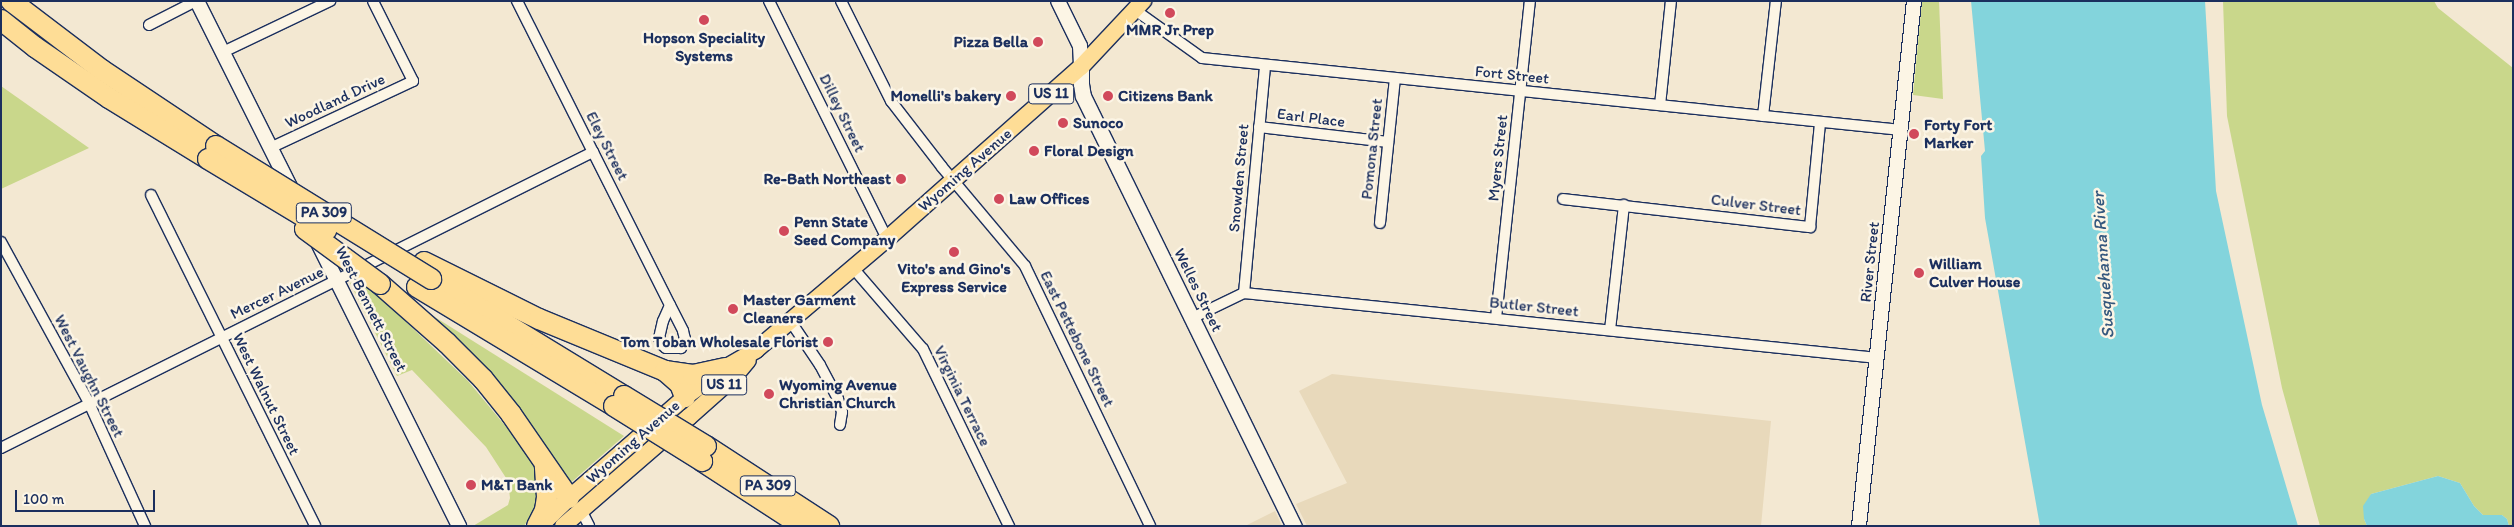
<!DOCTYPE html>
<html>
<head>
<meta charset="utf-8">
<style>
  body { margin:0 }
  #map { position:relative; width:2514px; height:527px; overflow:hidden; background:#f3e8d2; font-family:Itim,sans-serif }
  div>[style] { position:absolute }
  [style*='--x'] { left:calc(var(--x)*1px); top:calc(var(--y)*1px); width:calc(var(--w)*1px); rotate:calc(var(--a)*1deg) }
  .built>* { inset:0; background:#e8d9bb }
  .green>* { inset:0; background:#c9d78b }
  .water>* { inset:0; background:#83d4dc }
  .roads { filter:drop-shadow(1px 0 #1b2f5e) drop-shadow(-1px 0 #1b2f5e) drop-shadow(0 1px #1b2f5e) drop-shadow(0 -1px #1b2f5e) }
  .minor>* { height:10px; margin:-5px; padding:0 5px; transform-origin:5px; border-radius:5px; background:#fcf5e5 }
  .tertiary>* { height:14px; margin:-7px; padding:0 7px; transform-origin:7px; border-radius:7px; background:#fcf5e5 }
  .secondary>* { height:15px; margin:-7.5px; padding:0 7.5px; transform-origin:7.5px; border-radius:7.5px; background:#fcf5e5 }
  .primary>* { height:16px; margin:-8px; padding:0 8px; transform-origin:8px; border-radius:8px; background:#fedd96 }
  .motorway>* { height:20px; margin:-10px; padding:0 10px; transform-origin:10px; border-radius:10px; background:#fedd96 }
  .bridges { filter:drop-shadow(1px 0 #1b2f5e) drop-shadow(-1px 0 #1b2f5e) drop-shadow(0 1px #1b2f5e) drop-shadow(0 -1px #1b2f5e) }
  .motorway-bridge>* { height:20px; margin:-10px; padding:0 10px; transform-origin:10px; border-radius:10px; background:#fedd96 }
  .dots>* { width:14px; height:14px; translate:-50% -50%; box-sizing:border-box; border:2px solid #fcf5e5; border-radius:50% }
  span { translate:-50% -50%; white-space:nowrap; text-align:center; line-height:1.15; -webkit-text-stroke:5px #fcf5e5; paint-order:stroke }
  .shield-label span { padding:1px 4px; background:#fcf5e5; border:1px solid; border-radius:4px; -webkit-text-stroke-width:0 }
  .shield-label { font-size:15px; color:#1b2f5e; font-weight:700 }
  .poi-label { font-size:16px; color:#1b2f5e; font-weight:700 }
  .right { translate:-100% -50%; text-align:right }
  .left { translate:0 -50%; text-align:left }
  .street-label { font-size:16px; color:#1b2f5e }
  .water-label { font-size:18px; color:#35587e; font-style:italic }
  .frame { position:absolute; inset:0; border:2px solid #1b2f5e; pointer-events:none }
  .scale { position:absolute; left:15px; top:490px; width:140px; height:22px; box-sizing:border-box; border:2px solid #1b2f5e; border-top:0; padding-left:6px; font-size:15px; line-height:18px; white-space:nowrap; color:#1b2f5e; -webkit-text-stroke:4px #fcf5e5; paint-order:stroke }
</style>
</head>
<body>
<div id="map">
  <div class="built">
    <div style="clip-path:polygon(1332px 374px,1771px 421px,1761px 526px,1307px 526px,1296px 504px,1347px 483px,1299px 391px)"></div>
    <div style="clip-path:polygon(1275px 511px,1282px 526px,1245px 526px)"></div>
  </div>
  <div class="green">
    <div style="clip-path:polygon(1922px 1px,1939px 1px,1943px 99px,1913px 95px)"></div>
    <div style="clip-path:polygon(2223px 1px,2434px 1px,2438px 8px,2513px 68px,2513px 526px,2509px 526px,2507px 519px,2502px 515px,2483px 515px,2474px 506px,2460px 483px,2438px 476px,2371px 494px,2364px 519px,2367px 526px,2320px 526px,2282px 388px,2227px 116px)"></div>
    <div style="clip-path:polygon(1px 86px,89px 148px,1px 189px)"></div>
    <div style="clip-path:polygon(360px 278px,468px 381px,532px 458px,541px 477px,540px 492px,534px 511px,524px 526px,473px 526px,508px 505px,510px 498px,508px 481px,486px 447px,412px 370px,397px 376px,350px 283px)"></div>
    <div style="clip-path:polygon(430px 314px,624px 436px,567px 486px,435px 324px)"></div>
  </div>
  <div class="water">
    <div style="clip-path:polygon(1971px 1px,2205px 1px,2216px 191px,2262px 405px,2298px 526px,2040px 526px,1985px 218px,1981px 156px,1985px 151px)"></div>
    <div style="clip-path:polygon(2438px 476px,2460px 483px,2474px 506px,2483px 515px,2502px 515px,2507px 519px,2509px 526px,2367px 526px,2364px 519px,2363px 506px,2371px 494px)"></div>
  </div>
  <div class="roads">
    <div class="minor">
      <div style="--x:517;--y:1;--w:169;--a:63.3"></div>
      <div style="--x:593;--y:152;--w:171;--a:63.3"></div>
      <div style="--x:670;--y:305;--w:29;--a:63"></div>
      <div style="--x:683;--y:331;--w:8;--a:76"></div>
      <div style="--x:685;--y:339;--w:10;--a:114"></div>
      <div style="--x:681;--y:348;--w:15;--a:180"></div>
      <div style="--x:666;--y:348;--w:6;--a:-141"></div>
      <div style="--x:661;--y:344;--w:6;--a:-108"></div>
      <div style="--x:659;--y:338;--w:17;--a:-77"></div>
      <div style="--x:663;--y:321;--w:17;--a:-66"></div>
      <div style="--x:769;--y:1;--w:266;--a:63.6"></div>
      <div style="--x:841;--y:1;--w:112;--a:63.4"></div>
      <div style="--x:891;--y:101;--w:83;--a:52.3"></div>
      <div style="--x:942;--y:167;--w:129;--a:50"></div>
      <div style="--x:1025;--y:266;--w:288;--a:64.3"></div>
      <div style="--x:1135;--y:10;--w:82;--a:35.6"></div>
      <div style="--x:1202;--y:58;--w:703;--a:5.88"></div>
      <div style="--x:149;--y:25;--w:53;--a:-27.1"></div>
      <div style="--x:223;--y:52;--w:119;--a:-25.5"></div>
      <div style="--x:1660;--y:105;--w:105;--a:-84"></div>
      <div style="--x:1763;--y:116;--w:116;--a:-83.6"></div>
      <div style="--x:1259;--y:127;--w:130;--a:6.6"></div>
      <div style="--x:270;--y:148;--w:158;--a:-25.1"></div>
      <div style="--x:413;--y:81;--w:89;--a:-116.6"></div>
      <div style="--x:151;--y:195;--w:369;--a:63.6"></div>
      <div style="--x:1563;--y:199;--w:249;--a:6.5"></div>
      <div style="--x:1810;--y:227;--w:104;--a:-84.5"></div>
      <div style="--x:1380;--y:223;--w:145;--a:-84.1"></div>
      <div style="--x:1;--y:242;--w:183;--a:61.3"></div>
      <div style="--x:89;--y:403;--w:135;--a:65.5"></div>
      <div style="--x:853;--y:268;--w:107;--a:49.2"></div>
      <div style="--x:923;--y:349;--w:197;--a:64.1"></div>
      <div style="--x:1244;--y:293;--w:228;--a:-84.7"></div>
      <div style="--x:1192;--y:318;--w:58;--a:-25.7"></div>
      <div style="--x:1244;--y:293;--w:637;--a:5.85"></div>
      <div style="--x:1496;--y:318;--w:319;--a:-83.9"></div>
      <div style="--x:791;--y:322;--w:52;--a:56"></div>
      <div style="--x:820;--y:365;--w:38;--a:62"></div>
      <div style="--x:838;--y:399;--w:14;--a:73"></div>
      <div style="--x:842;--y:412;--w:13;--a:99"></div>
      <div style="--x:1610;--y:330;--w:126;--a:-83.6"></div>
      <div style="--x:1;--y:448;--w:662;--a:-26.57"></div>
      <div style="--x:581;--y:510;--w:18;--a:63"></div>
    </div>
    <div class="tertiary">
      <div style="--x:197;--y:1;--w:215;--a:63.4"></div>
      <div style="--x:1058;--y:1;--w:50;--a:63.9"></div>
      <div style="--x:1080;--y:46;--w:21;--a:87"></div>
      <div style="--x:316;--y:239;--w:321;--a:63.5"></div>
      <div style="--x:1859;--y:526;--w:528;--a:-84.02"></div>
    </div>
    <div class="secondary">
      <div style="--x:1081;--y:67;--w:17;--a:90"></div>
      <div style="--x:1081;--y:84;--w:12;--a:81"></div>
      <div style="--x:1083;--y:96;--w:479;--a:63.9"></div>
    </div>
    <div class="primary">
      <div style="--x:540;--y:526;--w:40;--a:-44"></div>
      <div style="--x:569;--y:498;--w:154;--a:-41"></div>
      <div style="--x:685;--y:397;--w:49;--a:-35.9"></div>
      <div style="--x:725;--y:368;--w:36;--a:-30"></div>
      <div style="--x:756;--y:350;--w:172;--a:-40.3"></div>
      <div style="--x:887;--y:239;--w:259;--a:-41.6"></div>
      <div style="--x:1081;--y:67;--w:91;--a:-46.8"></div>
      <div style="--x:563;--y:526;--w:167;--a:-40.9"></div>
      <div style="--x:689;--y:417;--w:59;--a:-41.6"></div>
      <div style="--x:733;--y:378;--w:23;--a:-50"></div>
    </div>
    <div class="motorway">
      <div style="--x:11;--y:1;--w:114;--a:37.2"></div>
      <div style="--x:102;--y:70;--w:137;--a:33.7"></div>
      <div style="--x:1;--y:20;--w:43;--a:38.5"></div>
      <div style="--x:35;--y:47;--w:90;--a:34.6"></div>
      <div style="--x:109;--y:98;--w:116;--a:31.6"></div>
      <div style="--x:424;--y:262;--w:128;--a:26.4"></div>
      <div style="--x:539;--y:319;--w:136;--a:22.4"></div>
      <div style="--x:665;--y:371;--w:20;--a:41"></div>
      <div style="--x:680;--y:384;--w:14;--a:69"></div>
      <div style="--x:380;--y:284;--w:89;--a:41.4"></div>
      <div style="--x:447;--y:343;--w:51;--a:45"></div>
      <div style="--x:483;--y:379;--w:45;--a:51.3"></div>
      <div style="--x:511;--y:414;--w:102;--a:55.4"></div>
      <div style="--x:442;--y:285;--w:213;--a:31.4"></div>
      <div style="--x:417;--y:287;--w:230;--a:31.1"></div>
      <div style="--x:665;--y:371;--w:28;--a:8"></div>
      <div style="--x:693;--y:375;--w:33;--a:-12"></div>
      <div style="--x:706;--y:446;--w:147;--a:33"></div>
      <div style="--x:702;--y:461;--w:119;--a:33"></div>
      <div style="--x:537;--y:526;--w:18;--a:-63"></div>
      <div style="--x:545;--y:510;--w:13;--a:-81"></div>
      <div style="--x:547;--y:497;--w:31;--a:-94"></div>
    </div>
  </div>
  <div class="bridges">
    <div class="motorway-bridge">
      <div style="--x:216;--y:146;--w:253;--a:31.7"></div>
      <div style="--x:208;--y:159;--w:138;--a:31"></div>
      <div style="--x:305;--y:229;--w:93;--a:36.3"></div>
      <div style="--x:624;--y:396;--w:96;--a:31.4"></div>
      <div style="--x:614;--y:406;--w:104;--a:32"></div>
    </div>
  </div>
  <div class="dots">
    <div style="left:1170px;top:13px;background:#d1495b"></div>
    <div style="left:704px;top:20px;background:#d1495b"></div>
    <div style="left:1038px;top:42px;background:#d1495b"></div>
    <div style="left:1011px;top:96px;background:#d1495b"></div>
    <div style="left:1108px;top:96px;background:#d1495b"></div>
    <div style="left:1063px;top:123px;background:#d1495b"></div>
    <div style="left:1914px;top:134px;background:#d1495b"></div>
    <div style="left:1034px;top:151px;background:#d1495b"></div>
    <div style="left:901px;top:179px;background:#d1495b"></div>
    <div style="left:999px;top:199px;background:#d1495b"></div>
    <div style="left:784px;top:231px;background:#d1495b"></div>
    <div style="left:954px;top:252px;background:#d1495b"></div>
    <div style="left:1919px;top:273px;background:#d1495b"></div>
    <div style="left:733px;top:309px;background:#d1495b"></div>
    <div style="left:828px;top:342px;background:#d1495b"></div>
    <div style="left:769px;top:394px;background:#d1495b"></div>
    <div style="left:471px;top:485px;background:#d1495b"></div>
  </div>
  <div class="shield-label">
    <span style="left:1051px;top:94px">US 11</span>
    <span style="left:324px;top:213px">PA 309</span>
    <span style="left:724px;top:385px">US 11</span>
    <span style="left:768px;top:486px">PA 309</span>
  </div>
  <div class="poi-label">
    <span style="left:1170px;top:30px">MMR Jr Prep</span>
    <span style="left:704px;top:47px">Hopson Speciality<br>Systems</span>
    <span class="right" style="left:1028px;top:42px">Pizza Bella</span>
    <span class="right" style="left:1001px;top:96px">Monelli's bakery</span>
    <span class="left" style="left:1118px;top:96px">Citizens Bank</span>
    <span class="left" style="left:1073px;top:123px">Sunoco</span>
    <span class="left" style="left:1924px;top:134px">Forty Fort<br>Marker</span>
    <span class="left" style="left:1044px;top:151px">Floral Design</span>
    <span class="right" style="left:891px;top:179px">Re-Bath Northeast</span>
    <span class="left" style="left:1009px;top:199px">Law Offices</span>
    <span class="left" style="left:794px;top:231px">Penn State<br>Seed Company</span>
    <span class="left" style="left:1929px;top:273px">William<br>Culver House</span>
    <span style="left:954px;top:278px">Vito's and Gino's<br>Express Service</span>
    <span class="left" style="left:743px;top:309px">Master Garment<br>Cleaners</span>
    <span class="right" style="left:818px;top:342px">Tom Toban Wholesale Florist</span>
    <span class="left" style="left:779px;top:394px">Wyoming Avenue<br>Christian Church</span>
    <span class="left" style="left:481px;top:485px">M&amp;T Bank</span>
  </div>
  <div class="street-label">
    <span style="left:1512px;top:75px;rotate:6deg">Fort Street</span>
    <span style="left:335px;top:101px;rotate:-25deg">Woodland Drive</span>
    <span style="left:842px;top:113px;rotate:64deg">Dilley Street</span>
    <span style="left:1311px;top:118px;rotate:7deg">Earl Place</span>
    <span style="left:607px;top:146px;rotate:63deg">Eley Street</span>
    <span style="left:1372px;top:149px;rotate:-84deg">Pomona Street</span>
    <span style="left:1498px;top:158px;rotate:-84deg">Myers Street</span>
    <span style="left:965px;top:170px;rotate:-41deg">Wyoming Avenue</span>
    <span style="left:1239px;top:178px;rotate:-85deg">Snowden Street</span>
    <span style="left:1756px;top:205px;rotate:7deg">Culver Street</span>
    <span style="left:1870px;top:262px;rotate:-84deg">River Street</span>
    <span style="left:1198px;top:290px;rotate:64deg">Welles Street</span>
    <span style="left:277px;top:293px;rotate:-26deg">Mercer Avenue</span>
    <span style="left:1534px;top:307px;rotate:6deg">Butler Street</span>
    <span style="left:371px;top:309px;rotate:63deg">West Bennett Street</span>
    <span style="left:1077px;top:339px;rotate:64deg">East Pettebone Street</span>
    <span style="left:89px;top:376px;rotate:63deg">West Vaughn Street</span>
    <span style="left:266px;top:394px;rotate:64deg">West Walnut Street</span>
    <span style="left:962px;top:396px;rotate:64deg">Virginia Terrace</span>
    <span style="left:633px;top:442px;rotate:-41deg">Wyoming Avenue</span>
  </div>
  <div class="water-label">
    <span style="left:2103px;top:265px;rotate:-94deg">Susquehanna River</span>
  </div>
  <div class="frame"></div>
  <div class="scale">100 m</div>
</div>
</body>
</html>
